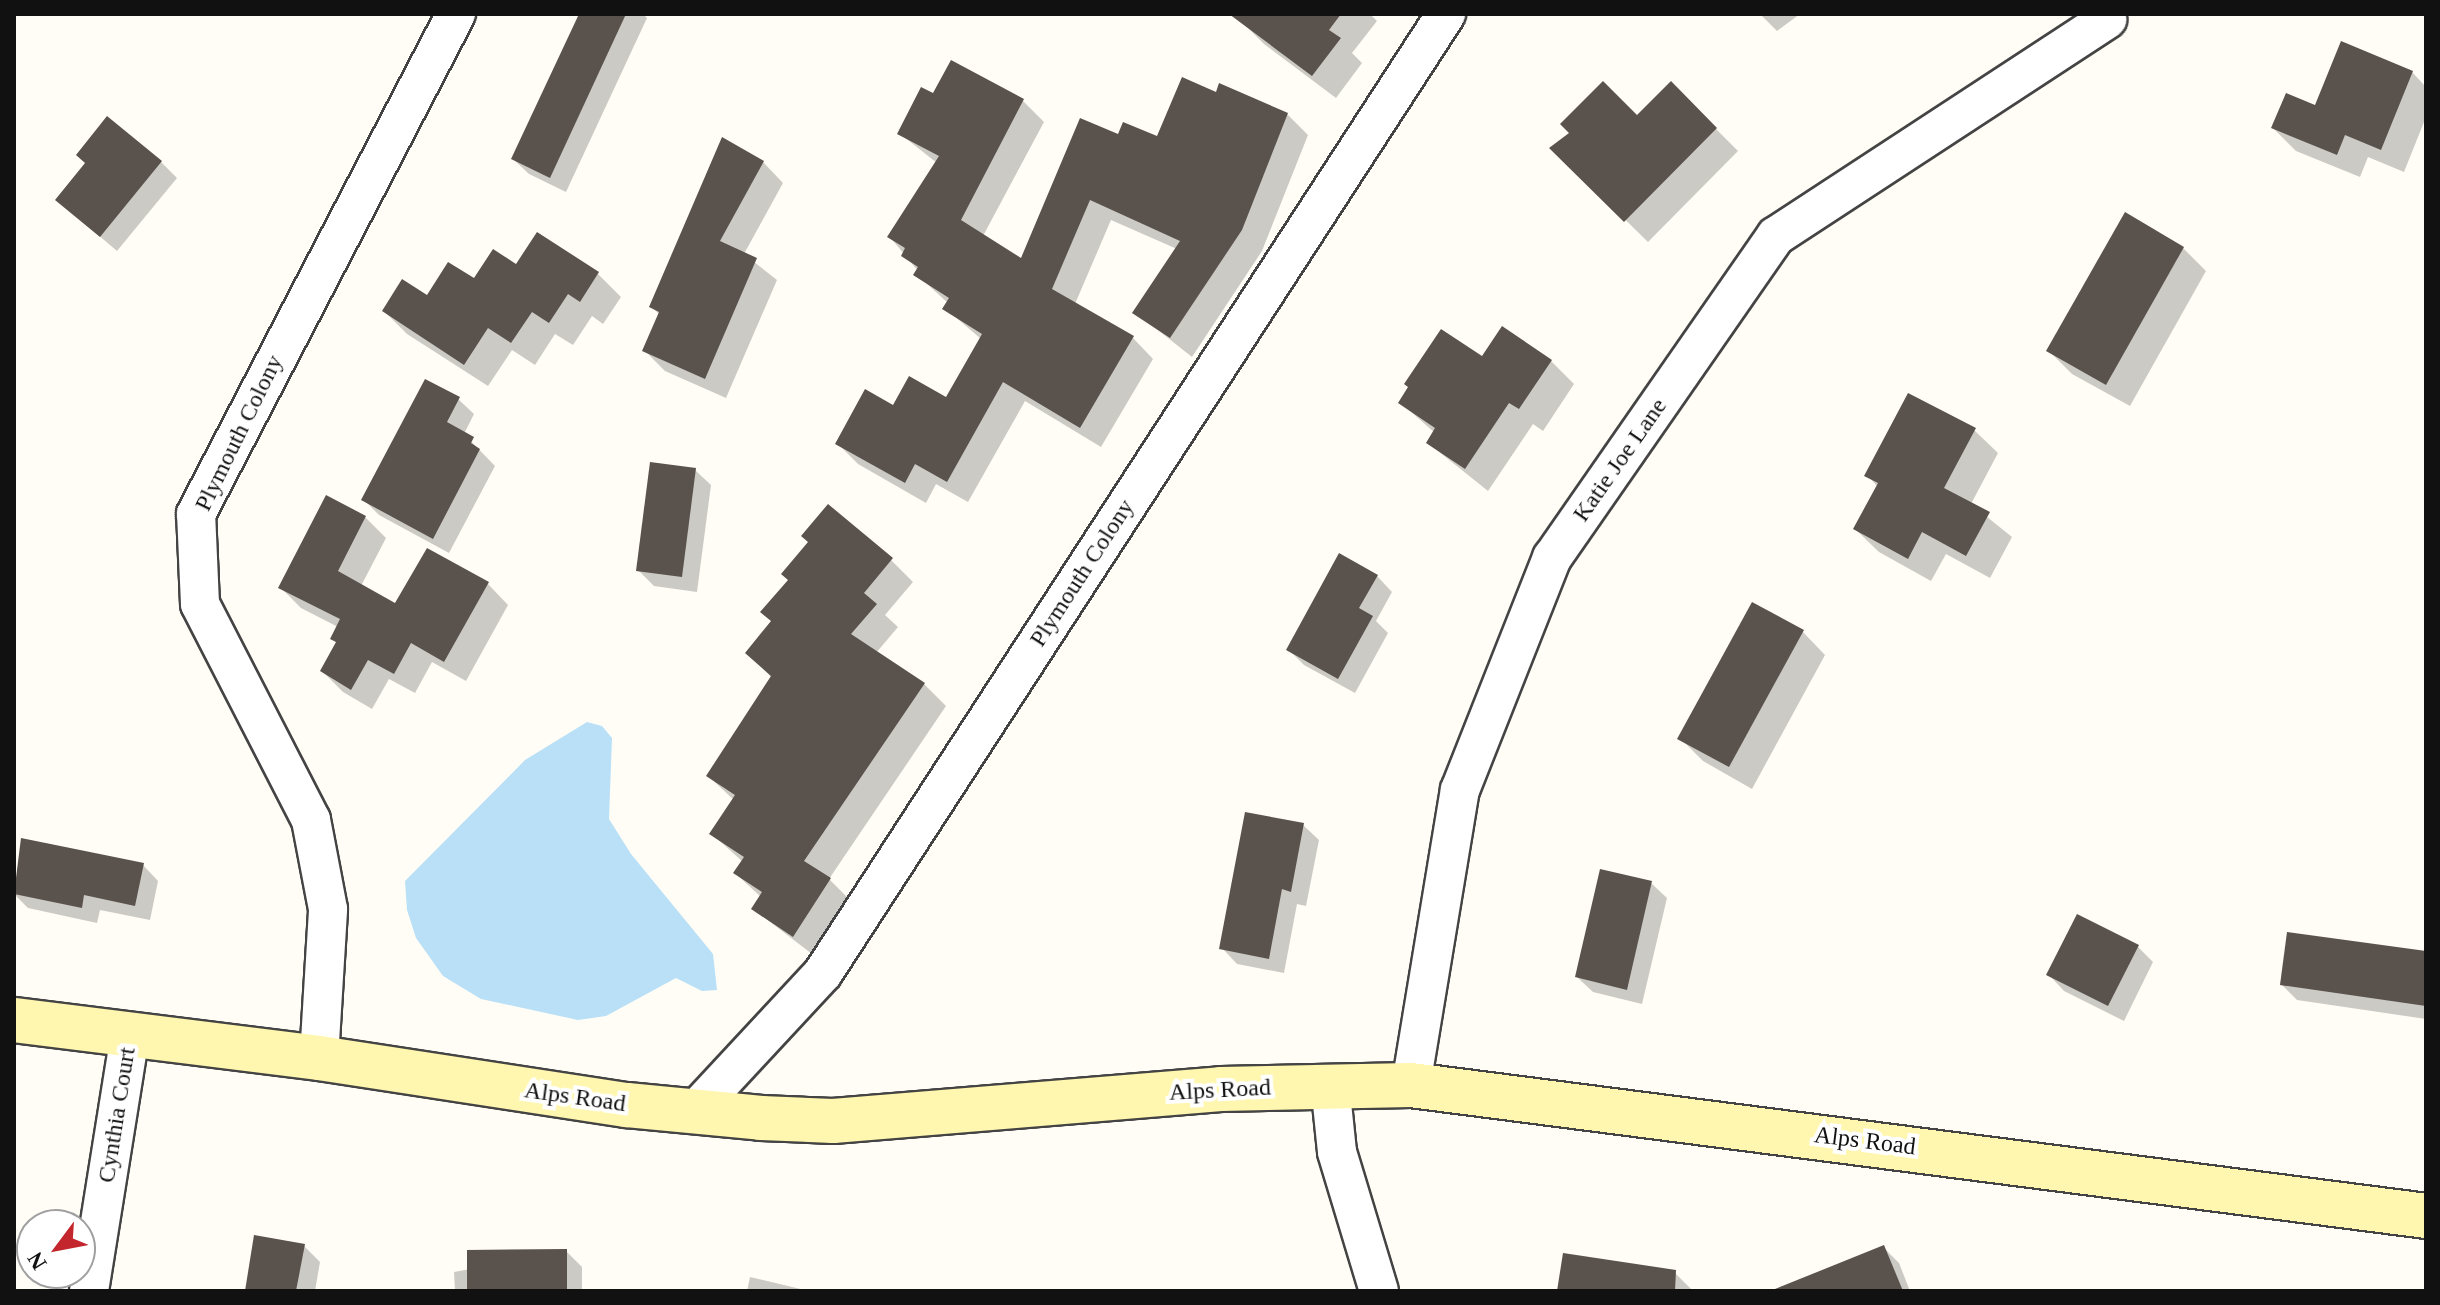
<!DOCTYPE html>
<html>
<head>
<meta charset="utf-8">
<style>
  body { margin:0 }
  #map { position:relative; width:2440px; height:1305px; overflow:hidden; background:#fffdf5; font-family:"Times New Roman",serif }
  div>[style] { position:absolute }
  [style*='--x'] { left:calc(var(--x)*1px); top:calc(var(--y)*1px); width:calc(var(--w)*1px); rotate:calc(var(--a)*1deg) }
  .water>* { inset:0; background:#b9e0f7 }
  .shadow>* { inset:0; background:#0003 }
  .building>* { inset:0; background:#5a524d }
  .roads { filter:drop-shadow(2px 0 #444) drop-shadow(-2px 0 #444) drop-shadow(0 2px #444) drop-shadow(0 -2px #444) }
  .street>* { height:38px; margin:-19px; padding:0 19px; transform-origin:19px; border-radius:19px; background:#fff }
  .secondary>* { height:44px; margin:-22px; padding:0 22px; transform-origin:22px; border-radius:22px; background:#fff6b0 }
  span { translate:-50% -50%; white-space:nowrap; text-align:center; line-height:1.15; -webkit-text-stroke:8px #fff; paint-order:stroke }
  .street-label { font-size:24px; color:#111 }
  .frame { position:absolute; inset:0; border:16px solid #111; pointer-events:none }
  .north { position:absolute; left:16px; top:1209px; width:80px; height:80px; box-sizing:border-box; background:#fff; border:2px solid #a0a0a0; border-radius:50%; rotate:238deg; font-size:22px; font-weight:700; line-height:32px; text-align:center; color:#111 }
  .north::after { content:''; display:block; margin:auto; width:28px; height:36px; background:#c4262e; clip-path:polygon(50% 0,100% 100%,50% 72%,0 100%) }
</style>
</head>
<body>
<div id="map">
  <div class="water">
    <div style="clip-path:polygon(587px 722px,602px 726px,612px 738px,609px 819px,631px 854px,713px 954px,717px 990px,702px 991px,676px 978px,606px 1016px,578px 1020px,481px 999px,443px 976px,416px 938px,407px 910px,405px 881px,525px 760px)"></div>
  </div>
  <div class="shadow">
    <div style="clip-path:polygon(581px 14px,643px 14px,647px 18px,566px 192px,529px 174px,513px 159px)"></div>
    <div style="clip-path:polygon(1246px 14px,1370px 14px,1377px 21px,1352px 53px,1362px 63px,1336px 98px,1264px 44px,1241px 21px)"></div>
    <div style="clip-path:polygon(1760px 14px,1800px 14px,1777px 31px)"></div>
    <div style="clip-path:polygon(2412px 72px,2426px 87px,2426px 117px,2404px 172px,2368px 157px,2360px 177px,2296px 151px,2273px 128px)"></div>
    <div style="clip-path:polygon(1671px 84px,1738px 151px,1648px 242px,1552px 148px,1637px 118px)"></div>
    <div style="clip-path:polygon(1217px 95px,1287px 114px,1308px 135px,1262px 251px,1192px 357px,1135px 312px,1177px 249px,1111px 220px,1075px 304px,1133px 338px,1153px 359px,1101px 447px,1025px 401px,968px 502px,936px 484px,926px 503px,858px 464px,837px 443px,894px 408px,947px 399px,981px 339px,945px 308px,948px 303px,916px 274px,918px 271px,890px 237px,937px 163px,899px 133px,934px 96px,1023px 101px,1044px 122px,983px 236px,1022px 261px,1119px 136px,1158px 139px)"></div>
    <div style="clip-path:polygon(161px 162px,177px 178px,117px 251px,57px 200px,87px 163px)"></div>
    <div style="clip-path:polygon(763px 162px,783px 183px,744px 254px,777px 280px,726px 398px,665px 371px,645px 351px,660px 315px,651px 306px)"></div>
    <div style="clip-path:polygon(2183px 248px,2206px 271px,2130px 406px,2072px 374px,2049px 351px)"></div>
    <div style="clip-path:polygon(598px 274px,621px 297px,603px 324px,592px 316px,573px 345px,555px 334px,535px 365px,512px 350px,488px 386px,407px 334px,384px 311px,475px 281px)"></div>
    <div style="clip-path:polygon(1551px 361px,1574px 384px,1543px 431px,1533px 424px,1488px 491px,1428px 443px,1435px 433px,1401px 403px)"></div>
    <div style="clip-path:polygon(458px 399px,474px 414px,464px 434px,495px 466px,449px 553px,379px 515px,364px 500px)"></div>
    <div style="clip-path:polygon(1974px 430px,1998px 453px,1971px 504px,2012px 537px,1990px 578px,1946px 554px,1931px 581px,1879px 552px,1855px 529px,1878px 487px,1867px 475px)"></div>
    <div style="clip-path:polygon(695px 470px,711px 485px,697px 592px,654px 586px,638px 570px)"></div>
    <div style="clip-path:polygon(365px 517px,386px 538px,361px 586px,396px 605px,488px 584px,508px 605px,466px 681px,432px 662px,415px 693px,389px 679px,372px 709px,343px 692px,322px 671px,337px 643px,332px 638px,338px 627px,301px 608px,280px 587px)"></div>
    <div style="clip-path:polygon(891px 560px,913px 582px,885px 615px,898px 627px,876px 653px,924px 684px,946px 706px,829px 879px,852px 902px,816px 957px,753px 909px,761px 897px,735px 873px,743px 862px,712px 834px,734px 800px,708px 776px,772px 678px,748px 653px)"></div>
    <div style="clip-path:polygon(1377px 576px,1392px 592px,1376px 621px,1388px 633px,1355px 693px,1304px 665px,1288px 649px)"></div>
    <div style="clip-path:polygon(1802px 631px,1825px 655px,1752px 789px,1703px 761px,1680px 738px)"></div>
    <div style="clip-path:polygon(1303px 825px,1319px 840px,1306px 906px,1297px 904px,1284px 973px,1237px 964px,1222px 948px)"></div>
    <div style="clip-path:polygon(23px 840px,143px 865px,158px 881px,150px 920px,100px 910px,97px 923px,28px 908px,14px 894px)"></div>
    <div style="clip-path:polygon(1651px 883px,1667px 898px,1642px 1004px,1593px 992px,1577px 977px)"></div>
    <div style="clip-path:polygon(2138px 947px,2153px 962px,2124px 1021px,2064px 991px,2049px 975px)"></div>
    <div style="clip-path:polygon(2426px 953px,2426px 1019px,2297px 1000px,2282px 985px)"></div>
    <div style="clip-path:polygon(304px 1246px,320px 1262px,315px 1291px,247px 1291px)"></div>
    <div style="clip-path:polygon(1884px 1248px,1899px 1263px,1910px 1291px,1820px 1291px)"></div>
    <div style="clip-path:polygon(566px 1251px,582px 1267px,582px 1291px,455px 1291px,454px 1272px)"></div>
    <div style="clip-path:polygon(1674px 1272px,1693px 1291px,1559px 1291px)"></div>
    <div style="clip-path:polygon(750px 1277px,809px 1291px,747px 1291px)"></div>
  </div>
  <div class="building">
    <div style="clip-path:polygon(579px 14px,626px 14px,550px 178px,511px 159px)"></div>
    <div style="clip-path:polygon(1229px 14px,1341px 14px,1329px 30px,1341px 38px,1312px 76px)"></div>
    <div style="clip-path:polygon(2341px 41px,2413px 71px,2381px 150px,2345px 135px,2337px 155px,2271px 128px,2286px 93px,2315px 105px)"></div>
    <div style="clip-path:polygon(951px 60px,1024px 99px,961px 220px,1021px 258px,1080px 118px,1118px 134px,1123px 122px,1157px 136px,1182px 77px,1216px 92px,1219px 83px,1288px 113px,1242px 230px,1170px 338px,1132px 313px,1180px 241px,1090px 200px,1052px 289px,1134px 336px,1080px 428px,1003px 382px,947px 482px,915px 464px,905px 483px,835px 444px,865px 389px,893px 405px,909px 376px,946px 397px,982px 334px,942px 309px,949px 298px,913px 275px,918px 267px,901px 256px,905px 248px,887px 237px,939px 156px,897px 134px,921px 87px,933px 93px)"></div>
    <div style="clip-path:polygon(1603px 81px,1637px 115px,1671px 81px,1717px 128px,1624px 222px,1549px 148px,1569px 133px,1560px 124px)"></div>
    <div style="clip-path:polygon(107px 116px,162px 161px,100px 237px,55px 200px,85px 163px,76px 155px)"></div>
    <div style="clip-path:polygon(722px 137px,764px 161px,720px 241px,757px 258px,705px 379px,642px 351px,659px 312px,649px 307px)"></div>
    <div style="clip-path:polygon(2125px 212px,2184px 247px,2106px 385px,2046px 351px)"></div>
    <div style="clip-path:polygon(537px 232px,599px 272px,580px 302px,568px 294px,549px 323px,532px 312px,511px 343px,488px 328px,464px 365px,382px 311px,402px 279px,427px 295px,448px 262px,474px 278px,493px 249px,516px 264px)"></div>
    <div style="clip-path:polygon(1502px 326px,1552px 360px,1519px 409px,1509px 403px,1465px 469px,1426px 443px,1435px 428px,1398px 403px,1408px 387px,1404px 384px,1441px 329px,1482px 356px)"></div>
    <div style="clip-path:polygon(425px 379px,460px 397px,447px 422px,474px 437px,471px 443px,480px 449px,433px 539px,361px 500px)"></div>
    <div style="clip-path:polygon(1908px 393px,1976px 428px,1944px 488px,1990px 512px,1966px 556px,1922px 532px,1908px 559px,1853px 529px,1878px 483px,1864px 476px)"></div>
    <div style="clip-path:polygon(650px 462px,696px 468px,682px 577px,636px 571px)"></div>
    <div style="clip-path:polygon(326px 495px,366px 516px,338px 571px,395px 603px,427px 548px,489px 582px,444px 662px,411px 643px,394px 674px,368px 660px,351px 690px,320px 671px,336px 642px,330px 639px,340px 619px,278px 588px)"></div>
    <div style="clip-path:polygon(828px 504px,893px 558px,864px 593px,877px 604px,851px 634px,925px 683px,804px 861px,831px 878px,793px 937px,751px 909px,762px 892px,733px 873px,744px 857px,709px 834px,735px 795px,706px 776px,771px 676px,745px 653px,771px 621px,760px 612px,788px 580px,781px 574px,808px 542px,801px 536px)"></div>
    <div style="clip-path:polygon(1339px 553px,1378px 575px,1359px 608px,1373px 616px,1338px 679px,1286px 650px)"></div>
    <div style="clip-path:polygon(1752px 602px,1804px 630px,1729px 767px,1677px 739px)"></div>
    <div style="clip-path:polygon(1245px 812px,1304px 823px,1291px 892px,1282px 889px,1269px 959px,1219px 949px)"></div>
    <div style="clip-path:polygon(21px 838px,144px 863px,135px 906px,84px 895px,82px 908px,14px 894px)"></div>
    <div style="clip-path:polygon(1600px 869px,1652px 881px,1627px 990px,1575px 977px)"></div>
    <div style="clip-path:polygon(2077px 914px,2139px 945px,2108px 1006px,2046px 975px)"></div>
    <div style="clip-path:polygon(2287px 932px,2426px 951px,2426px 1006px,2280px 985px)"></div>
    <div style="clip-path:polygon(254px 1235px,305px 1244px,296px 1291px,245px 1291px)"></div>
    <div style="clip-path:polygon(1884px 1245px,1903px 1291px,1775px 1291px,1775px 1289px)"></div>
    <div style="clip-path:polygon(567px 1249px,567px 1291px,467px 1291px,467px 1250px)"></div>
    <div style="clip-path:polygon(1563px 1253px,1676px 1270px,1675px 1291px,1557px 1291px)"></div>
  </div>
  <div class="roads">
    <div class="street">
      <div style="--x:319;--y:1058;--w:149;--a:-86.5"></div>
      <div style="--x:328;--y:909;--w:91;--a:-100.8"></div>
      <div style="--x:311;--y:820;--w:243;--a:-117.2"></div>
      <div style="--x:200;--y:604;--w:90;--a:-92.5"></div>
      <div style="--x:196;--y:514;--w:564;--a:-62.53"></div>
      <div style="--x:1330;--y:1084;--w:68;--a:84.1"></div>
      <div style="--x:1337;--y:1152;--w:145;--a:73.2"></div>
      <div style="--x:1411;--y:1085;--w:299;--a:-80.6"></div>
      <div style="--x:1460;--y:790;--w:250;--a:-68.4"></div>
      <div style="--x:1552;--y:558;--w:392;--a:-55.2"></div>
      <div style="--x:1776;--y:236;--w:396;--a:-33.2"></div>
      <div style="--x:693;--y:1113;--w:191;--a:-47.1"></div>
      <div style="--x:823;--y:973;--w:1144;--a:-56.99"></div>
      <div style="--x:89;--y:1291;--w:259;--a:-80.9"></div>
    </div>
    <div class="secondary">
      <div style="--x:14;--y:1020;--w:307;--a:7.1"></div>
      <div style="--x:319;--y:1058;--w:312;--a:8.7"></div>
      <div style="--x:627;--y:1105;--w:135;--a:5.5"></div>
      <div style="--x:761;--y:1118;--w:72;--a:2.4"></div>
      <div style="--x:833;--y:1121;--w:389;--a:-4.7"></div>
      <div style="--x:1221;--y:1089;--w:190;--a:-1.2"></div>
      <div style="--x:1411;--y:1085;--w:1023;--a:7.35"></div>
    </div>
  </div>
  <div class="street-label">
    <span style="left:239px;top:433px;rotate:-64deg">Plymouth Colony</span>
    <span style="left:1620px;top:460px;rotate:-55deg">Katie Joe Lane</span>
    <span style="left:1082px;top:573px;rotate:-57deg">Plymouth Colony</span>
    <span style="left:1220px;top:1090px;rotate:-3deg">Alps Road</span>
    <span style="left:575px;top:1097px;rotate:8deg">Alps Road</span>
    <span style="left:117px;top:1115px;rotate:-81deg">Cynthia Court</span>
    <span style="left:1865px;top:1141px;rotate:7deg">Alps Road</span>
  </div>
  <div class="frame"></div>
  <div class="north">N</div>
</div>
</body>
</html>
